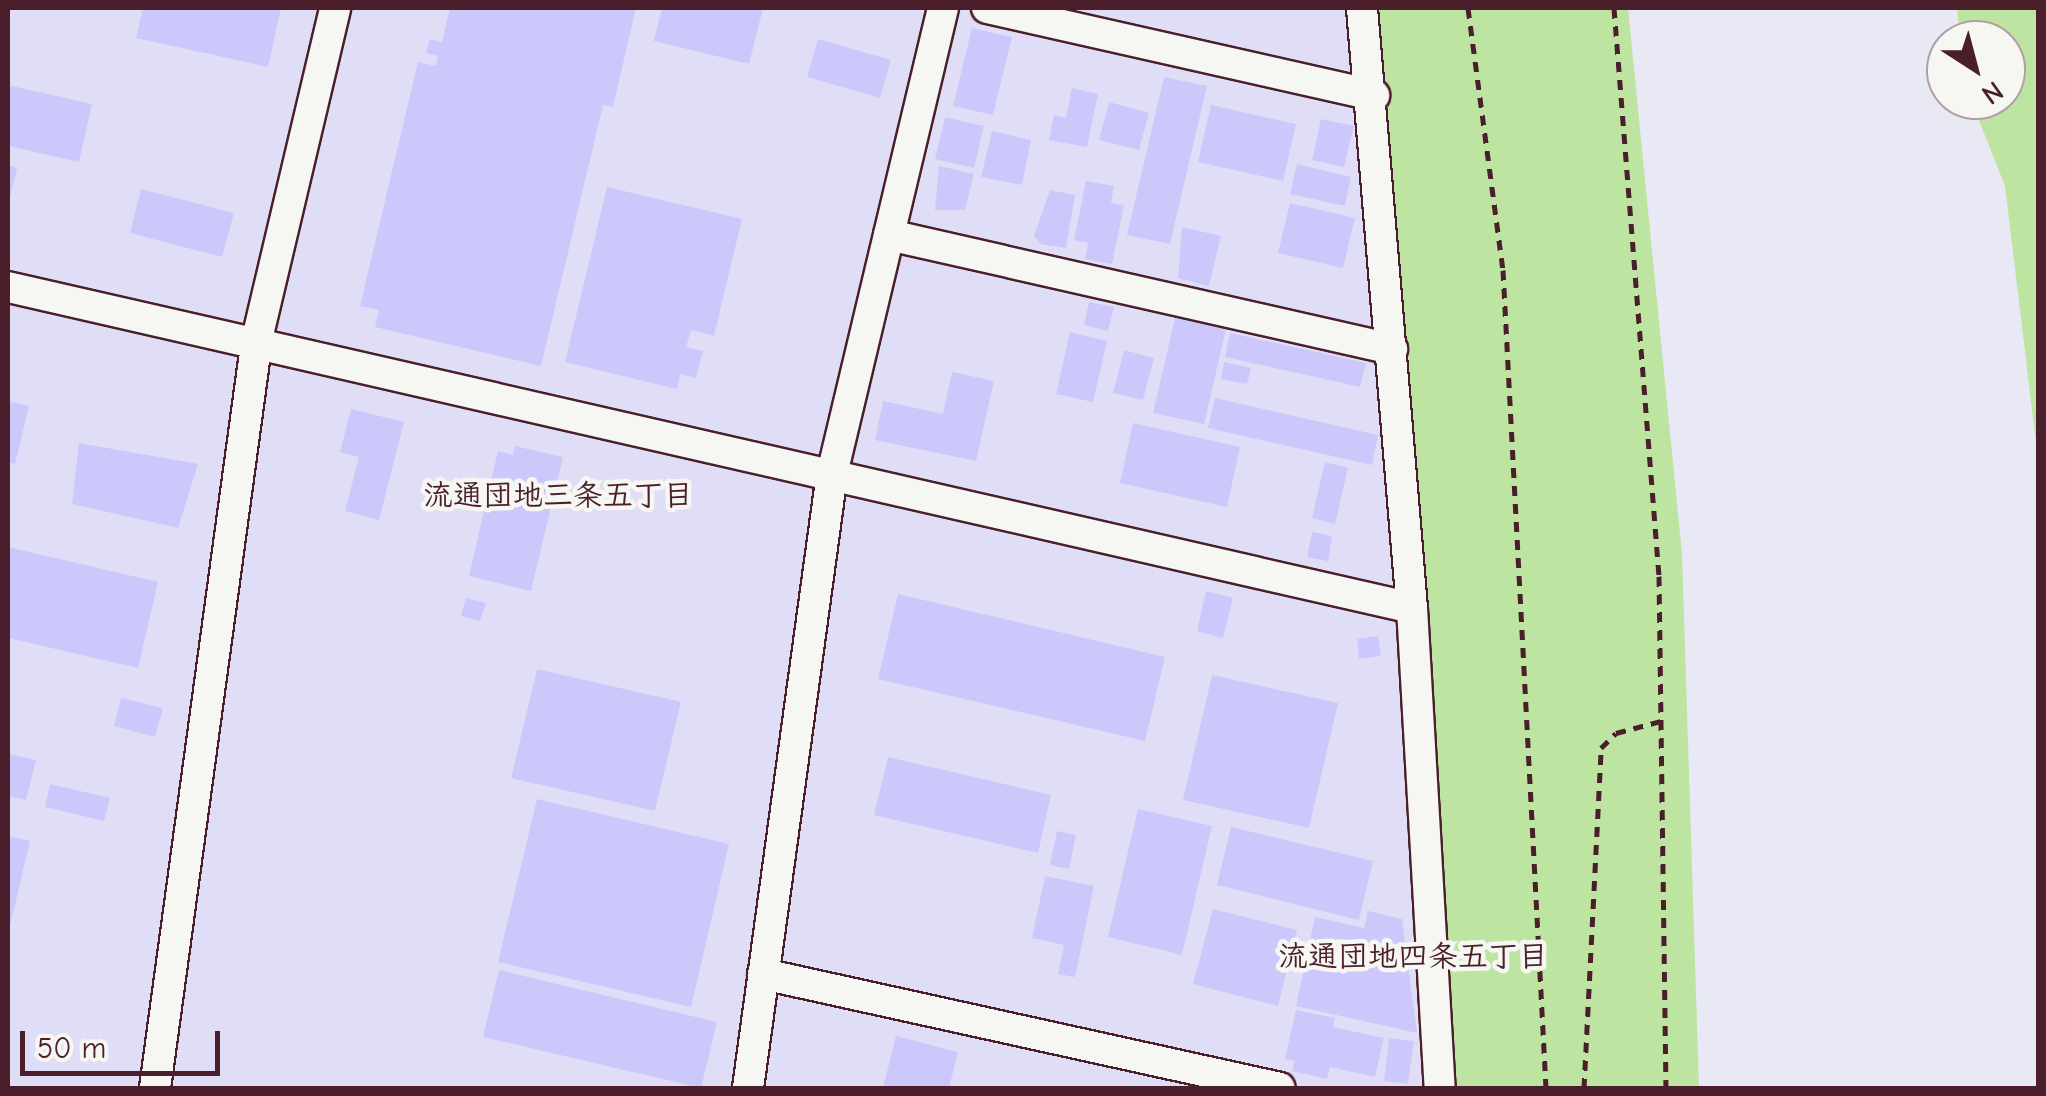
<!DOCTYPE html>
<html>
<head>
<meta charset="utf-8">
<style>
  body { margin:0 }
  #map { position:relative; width:2046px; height:1096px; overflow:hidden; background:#e9e8f5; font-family:"Comic Neue","Klee One",sans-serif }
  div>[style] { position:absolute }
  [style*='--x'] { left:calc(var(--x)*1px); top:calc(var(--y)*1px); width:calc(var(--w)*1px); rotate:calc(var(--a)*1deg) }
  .built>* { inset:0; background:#e0def7 }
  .green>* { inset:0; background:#bde4a0 }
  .building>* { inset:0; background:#ccc8fb }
  .path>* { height:5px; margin-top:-2.5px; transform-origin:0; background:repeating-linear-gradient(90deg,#4a1f2b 0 10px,transparent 0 18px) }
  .roads { filter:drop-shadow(2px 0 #4a1f2b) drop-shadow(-2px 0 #4a1f2b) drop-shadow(0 2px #4a1f2b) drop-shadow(0 -2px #4a1f2b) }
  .minor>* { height:30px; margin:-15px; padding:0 15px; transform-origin:15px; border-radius:15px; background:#f6f6f2 }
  span { translate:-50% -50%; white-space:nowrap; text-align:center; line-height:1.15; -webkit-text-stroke:9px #f6f6f2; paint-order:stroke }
  .neighbourhood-label { font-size:30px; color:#4a1f2b; font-weight:700 }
  .frame { position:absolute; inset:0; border:10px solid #4a1f2b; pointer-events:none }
  .north { position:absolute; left:1926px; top:20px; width:100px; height:100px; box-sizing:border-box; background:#f6f6f2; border:2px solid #b1a0a2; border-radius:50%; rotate:144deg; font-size:28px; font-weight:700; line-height:40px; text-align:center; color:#4a1f2b }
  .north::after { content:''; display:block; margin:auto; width:35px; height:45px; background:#4a1f2b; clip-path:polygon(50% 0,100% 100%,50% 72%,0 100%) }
  .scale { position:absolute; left:20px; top:1031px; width:200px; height:45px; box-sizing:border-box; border:5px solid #4a1f2b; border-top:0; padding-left:12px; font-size:30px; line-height:35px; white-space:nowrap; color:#4a1f2b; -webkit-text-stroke:8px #f6f6f2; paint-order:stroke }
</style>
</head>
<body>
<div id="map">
  <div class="built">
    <div style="clip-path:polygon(8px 8px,1362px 8px,1440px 1088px,8px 1088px)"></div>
  </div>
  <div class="green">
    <div style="clip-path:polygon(1362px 8px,1628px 8px,1682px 554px,1699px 1088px,1440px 1088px)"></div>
    <div style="clip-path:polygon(1957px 8px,2038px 8px,2038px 459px,2005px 186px,1971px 100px,2006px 100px,2006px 40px,1960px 40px)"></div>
  </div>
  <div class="building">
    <div style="clip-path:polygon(143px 8px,281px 8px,268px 67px,136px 38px)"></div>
    <div style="clip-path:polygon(450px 8px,636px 8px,613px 107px,603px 105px,541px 366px,375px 327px,379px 310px,360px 306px,418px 62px,436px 66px,438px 56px,426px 53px,430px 39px,442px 42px)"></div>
    <div style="clip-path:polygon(662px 8px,763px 8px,749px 64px,654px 41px)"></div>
    <div style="clip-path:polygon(972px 28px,1012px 37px,993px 115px,953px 106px)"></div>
    <div style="clip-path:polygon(818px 39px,891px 60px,880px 98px,807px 77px)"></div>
    <div style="clip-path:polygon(1164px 77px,1207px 86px,1170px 244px,1127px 235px)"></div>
    <div style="clip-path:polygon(8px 85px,92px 104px,79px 162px,8px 146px)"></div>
    <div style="clip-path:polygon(1072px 88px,1098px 94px,1087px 147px,1049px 140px,1054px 115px,1066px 118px)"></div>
    <div style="clip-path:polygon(1109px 102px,1149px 113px,1139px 150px,1099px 140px)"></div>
    <div style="clip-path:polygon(1211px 105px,1296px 124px,1283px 181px,1198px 162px)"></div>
    <div style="clip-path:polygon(945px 117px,984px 126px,974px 168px,935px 159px)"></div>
    <div style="clip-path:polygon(1321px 119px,1354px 126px,1344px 167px,1312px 160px)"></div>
    <div style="clip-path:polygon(992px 131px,1031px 140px,1022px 185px,981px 177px)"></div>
    <div style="clip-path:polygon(1297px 164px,1351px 177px,1345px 206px,1290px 194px)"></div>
    <div style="clip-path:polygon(8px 165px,17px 168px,9px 202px,8px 202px)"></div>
    <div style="clip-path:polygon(939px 166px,974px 174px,965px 210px,935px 210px)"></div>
    <div style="clip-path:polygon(1086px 181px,1114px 186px,1111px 203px,1124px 205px,1112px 264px,1085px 259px,1088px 243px,1074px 240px)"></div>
    <div style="clip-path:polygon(607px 187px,742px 219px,714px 336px,691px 330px,686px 347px,703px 351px,696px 378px,680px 374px,677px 389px,565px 362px)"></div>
    <div style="clip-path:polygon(141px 189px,234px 213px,222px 257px,130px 233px)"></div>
    <div style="clip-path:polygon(1050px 190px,1075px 195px,1066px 248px,1040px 244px,1034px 236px)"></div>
    <div style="clip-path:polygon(1290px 203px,1355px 218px,1343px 268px,1278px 253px)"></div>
    <div style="clip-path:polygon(1182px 227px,1221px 236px,1209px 286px,1178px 278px)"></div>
    <div style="clip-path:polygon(1089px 302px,1114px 307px,1108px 331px,1084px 325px)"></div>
    <div style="clip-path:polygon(1175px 318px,1226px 329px,1204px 424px,1153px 413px)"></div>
    <div style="clip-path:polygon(1070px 332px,1107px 341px,1093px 402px,1056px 394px)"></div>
    <div style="clip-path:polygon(1230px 333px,1366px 363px,1360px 387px,1225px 357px)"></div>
    <div style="clip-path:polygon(1124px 350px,1154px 358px,1143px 400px,1113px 393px)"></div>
    <div style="clip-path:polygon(1224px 362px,1251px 368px,1247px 384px,1221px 379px)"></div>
    <div style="clip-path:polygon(952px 372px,994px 381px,976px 461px,875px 440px,883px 401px,943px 414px)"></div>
    <div style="clip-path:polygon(1215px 398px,1378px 435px,1372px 465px,1208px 428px)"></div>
    <div style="clip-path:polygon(8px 401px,29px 406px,15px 464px,8px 462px)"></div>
    <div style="clip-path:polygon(351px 409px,404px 422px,379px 520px,345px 511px,359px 457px,340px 452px)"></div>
    <div style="clip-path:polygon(1133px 423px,1240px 447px,1227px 507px,1120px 483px)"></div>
    <div style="clip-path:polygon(79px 443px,198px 464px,178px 528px,72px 504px)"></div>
    <div style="clip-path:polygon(515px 446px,563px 457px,531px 591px,469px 576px,498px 451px,513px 455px)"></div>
    <div style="clip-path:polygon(1325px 462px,1348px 468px,1335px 524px,1312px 518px)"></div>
    <div style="clip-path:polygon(1312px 532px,1332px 536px,1328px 561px,1307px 557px)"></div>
    <div style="clip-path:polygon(8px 547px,158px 582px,138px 668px,8px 638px)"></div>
    <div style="clip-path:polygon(1206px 591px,1233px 598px,1223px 638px,1197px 631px)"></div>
    <div style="clip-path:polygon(898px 594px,1165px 657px,1145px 741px,878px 679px)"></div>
    <div style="clip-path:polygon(466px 598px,486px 603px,480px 621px,461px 616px)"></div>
    <div style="clip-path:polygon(1378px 636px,1381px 656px,1359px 659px,1357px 639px)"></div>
    <div style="clip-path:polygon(537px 669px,681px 702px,655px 811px,511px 778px)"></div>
    <div style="clip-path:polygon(1212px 675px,1338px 703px,1309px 828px,1183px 800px)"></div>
    <div style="clip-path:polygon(121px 698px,163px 708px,155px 737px,114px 726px)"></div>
    <div style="clip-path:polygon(8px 754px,36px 760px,26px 800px,8px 796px)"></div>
    <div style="clip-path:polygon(888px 757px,1051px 795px,1038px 853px,874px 815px)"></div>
    <div style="clip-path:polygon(50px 784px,110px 798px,104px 821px,45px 807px)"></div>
    <div style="clip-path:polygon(537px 799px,729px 844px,691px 1007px,498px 962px)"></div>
    <div style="clip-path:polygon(1138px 809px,1212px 826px,1182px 955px,1108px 937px)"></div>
    <div style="clip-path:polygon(1231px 827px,1373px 861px,1359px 920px,1217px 885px)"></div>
    <div style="clip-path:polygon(1057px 831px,1076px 835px,1069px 869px,1050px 865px)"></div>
    <div style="clip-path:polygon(8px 836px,30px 841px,9px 930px,8px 929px)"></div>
    <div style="clip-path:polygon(1045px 876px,1094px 886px,1075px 977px,1058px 974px,1064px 945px,1032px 938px)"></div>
    <div style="clip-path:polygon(1213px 909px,1297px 930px,1278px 1006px,1193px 984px)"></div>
    <div style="clip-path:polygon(1368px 911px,1402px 919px,1417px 1033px,1296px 1006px,1315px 917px,1364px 928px)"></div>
    <div style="clip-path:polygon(499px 970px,717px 1022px,701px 1088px,483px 1037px)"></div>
    <div style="clip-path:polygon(1296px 1010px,1335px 1018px,1333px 1027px,1384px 1038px,1375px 1077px,1330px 1067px,1327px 1079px,1292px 1071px,1295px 1061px,1285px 1059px)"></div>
    <div style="clip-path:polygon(896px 1036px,958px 1052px,949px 1088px,883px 1088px)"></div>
    <div style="clip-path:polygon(1389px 1038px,1414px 1041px,1408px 1084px,1384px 1081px)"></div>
  </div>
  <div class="path">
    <div style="--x:1468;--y:8;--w:264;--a:82.4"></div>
    <div style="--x:1503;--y:270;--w:819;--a:86.99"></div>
    <div style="--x:1614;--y:8;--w:570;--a:85.47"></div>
    <div style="--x:1659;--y:576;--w:512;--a:89.22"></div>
    <div style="--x:1584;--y:1088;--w:340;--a:-87.1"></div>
    <div style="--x:1601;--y:748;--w:21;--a:-45"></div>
    <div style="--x:1616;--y:733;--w:47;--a:-14.9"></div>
  </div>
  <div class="roads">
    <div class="minor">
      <div style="--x:987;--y:8;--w:397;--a:12.7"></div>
      <div style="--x:1362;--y:8;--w:602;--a:85.24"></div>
      <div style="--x:1412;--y:608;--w:481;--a:86.7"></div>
      <div style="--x:889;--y:235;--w:516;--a:12.77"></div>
      <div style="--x:8;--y:287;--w:1440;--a:12.88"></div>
      <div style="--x:763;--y:974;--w:529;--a:12.43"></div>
      <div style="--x:155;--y:1088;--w:756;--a:-82.25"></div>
      <div style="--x:257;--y:339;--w:340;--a:-76.7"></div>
      <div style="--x:748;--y:1088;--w:620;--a:-82.21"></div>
      <div style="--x:832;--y:474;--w:479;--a:-76.6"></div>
    </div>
  </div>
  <div class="neighbourhood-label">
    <span style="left:558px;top:496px">流通団地三条五丁目</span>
    <span style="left:1413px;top:957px">流通団地四条五丁目</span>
  </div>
  <div class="frame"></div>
  <div class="north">N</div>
  <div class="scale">50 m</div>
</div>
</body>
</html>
